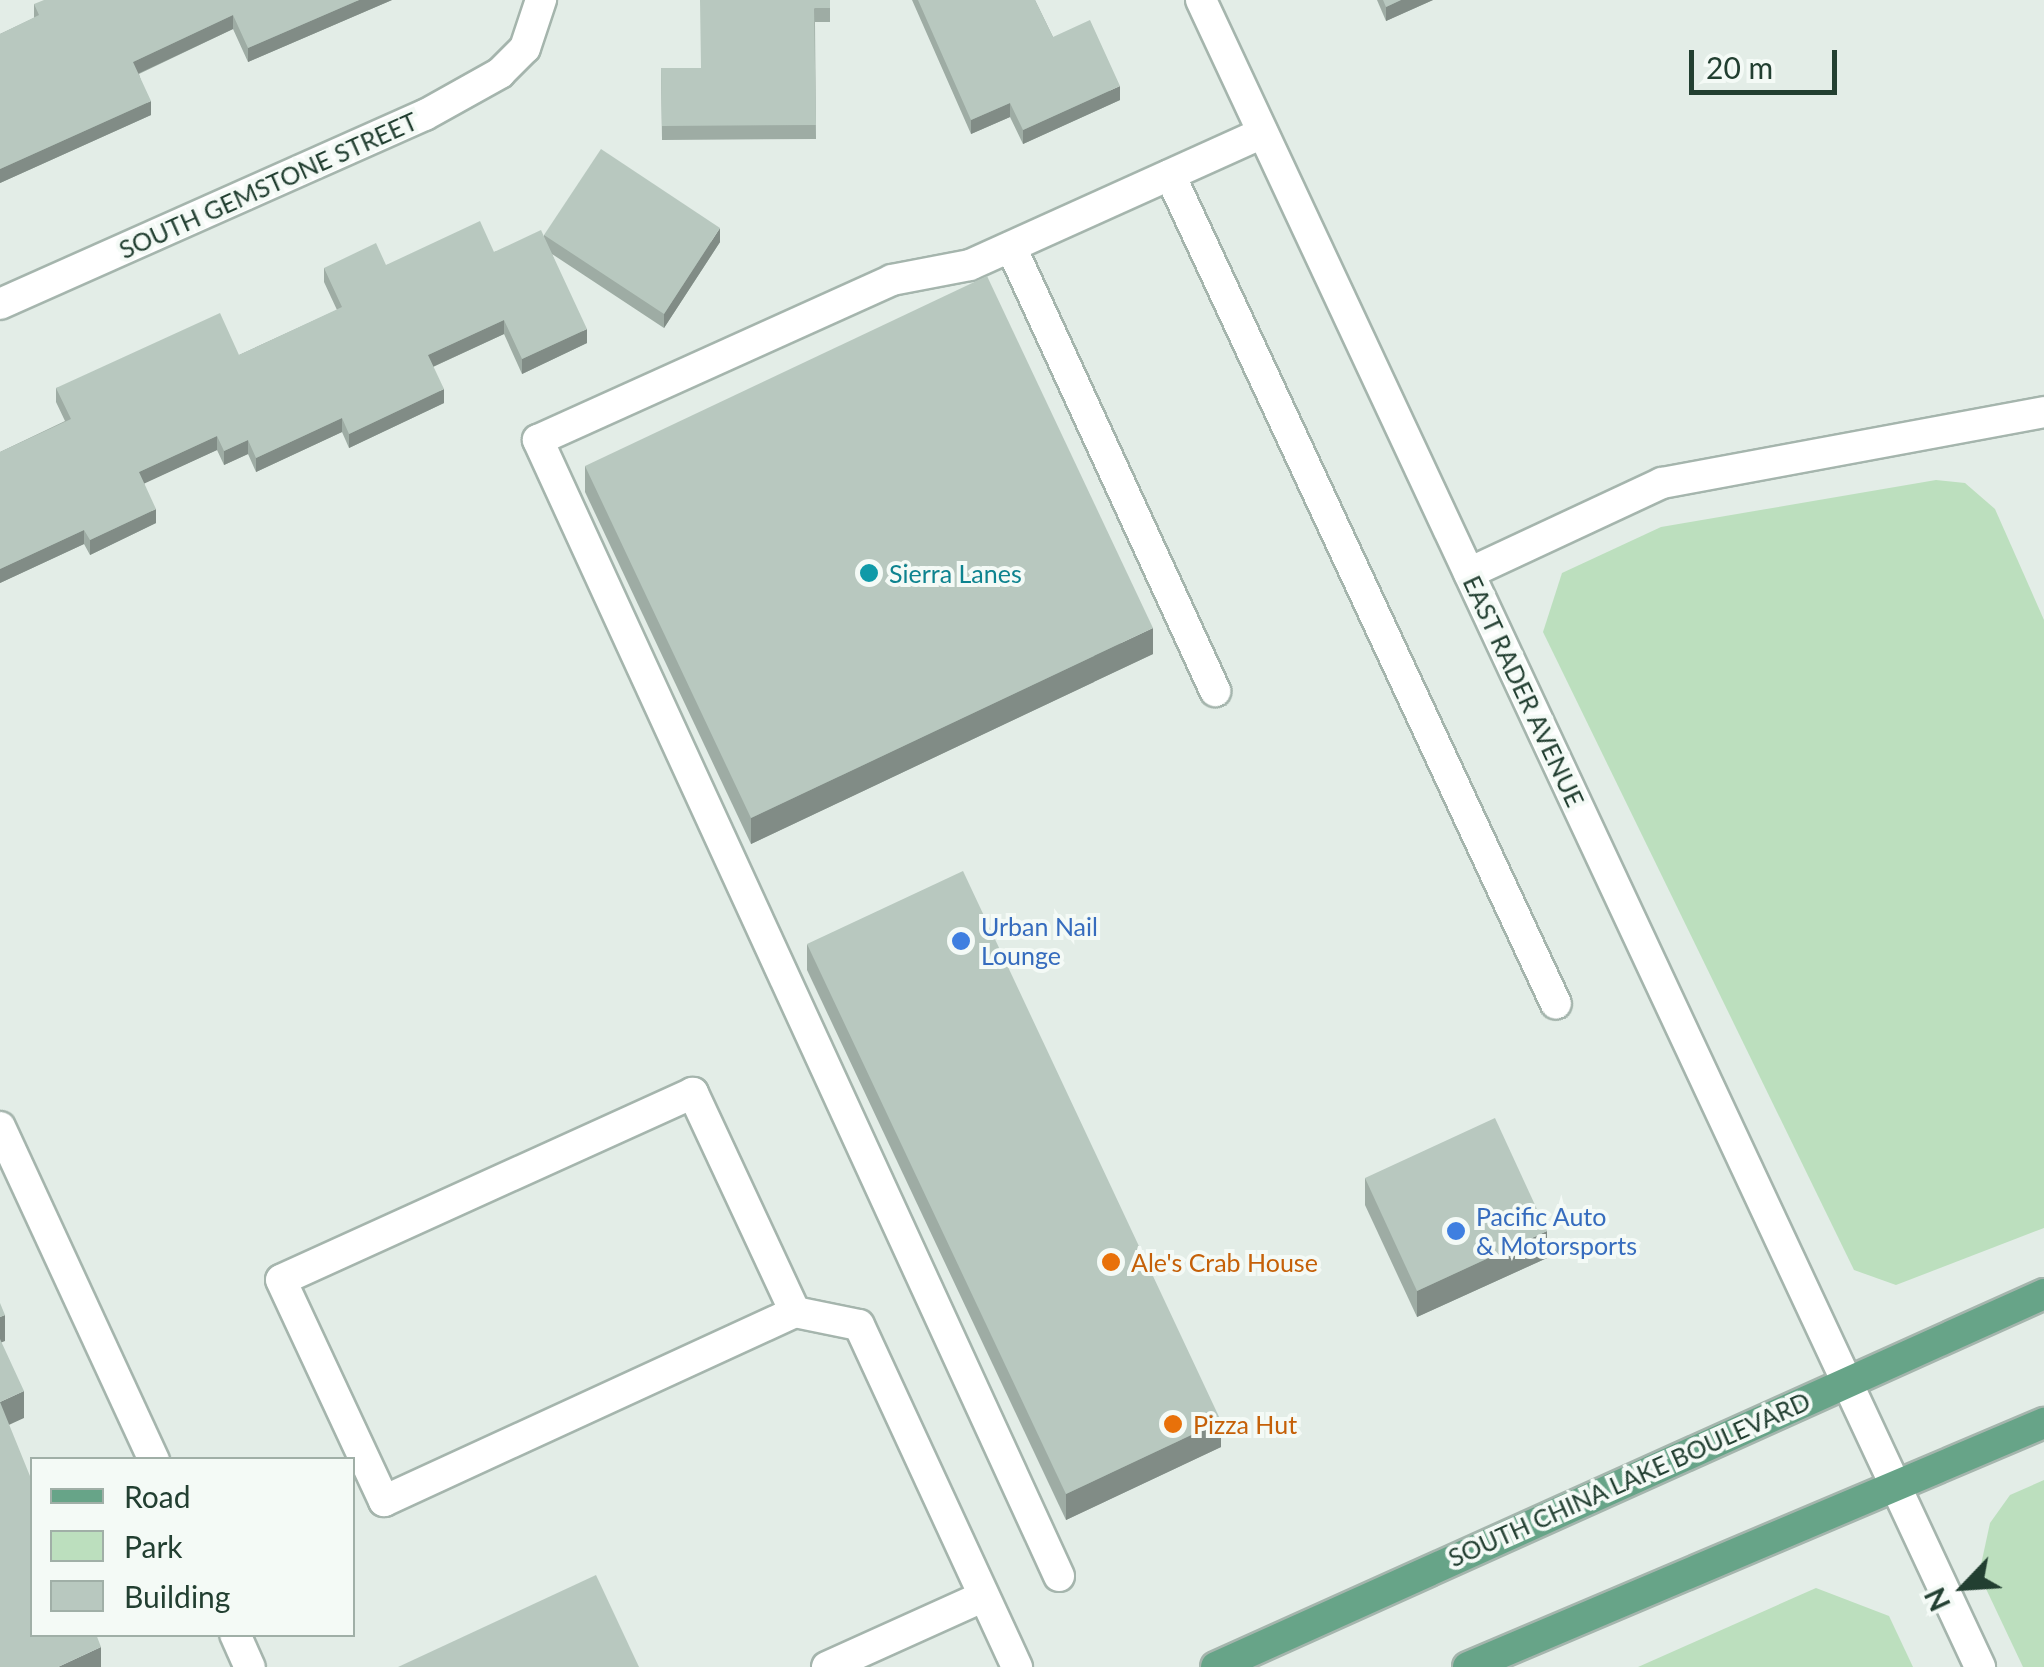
<!DOCTYPE html>
<html>
<head>
<meta charset="utf-8">
<style>
  body { margin:0 }
  #map { position:relative; width:2044px; height:1667px; overflow:hidden; background:#e3ede7; font-family:Lato,sans-serif }
  div>[style] { position:absolute }
  [style*='--x'] { left:calc(var(--x)*1px); top:calc(var(--y)*1px); width:calc(var(--w)*1px); rotate:calc(var(--a)*1deg) }
  .green>* { inset:0; background:#bcdfbe }
  .roads { filter:drop-shadow(2px 0 #a5b5ad) drop-shadow(-2px 0 #a5b5ad) drop-shadow(0 2px #a5b5ad) drop-shadow(0 -2px #a5b5ad) }
  .service>* { height:30px; margin:-15px; padding:0 15px; transform-origin:15px; border-radius:15px; background:#fff }
  .minor>* { height:30px; margin:-15px; padding:0 15px; transform-origin:15px; border-radius:15px; background:#fff }
  .primary>* { height:30px; margin:-15px; padding:0 15px; transform-origin:15px; border-radius:15px; background:#67a488 }
  .wall>* { inset:0; background:#9eaca4 }
  .shaded-wall>* { inset:0; background:#818c86 }
  .building>* { inset:0; background:#b8c8bf }
  .dots>* { width:28px; height:28px; translate:-50% -50%; box-sizing:border-box; border:5px solid #f4faf6; border-radius:50% }
  span { translate:-50% -50%; white-space:nowrap; text-align:center; line-height:1.15; -webkit-text-stroke:8px #f4faf6; paint-order:stroke }
  .street-label { font-size:25px; color:#223f31 }
  .culture-label { font-size:25px; color:#0d838f }
  .left { translate:0 -50%; text-align:left }
  .shop-label { font-size:25px; color:#366cbe }
  .food-label { font-size:25px; color:#c56008 }
  .legend { position:absolute; left:30px; top:1457px; width:325px; height:180px; box-sizing:border-box; background:#f4faf6; border:2px solid #a0afa7; margin:0; padding:12px 18px; list-style:none; font-size:30px; color:#223f31 }
  .legend li { display:flex; align-items:center; gap:20px; height:50px }
  .legend b { width:50px; border:2px solid #a0afa7 }
  .north { position:absolute; left:1914px; top:1537px; width:100px; height:100px; -webkit-text-stroke:8px #f4faf6; paint-order:stroke; rotate:245deg; font-size:28px; font-weight:700; line-height:40px; text-align:center; color:#223f31 }
  .north::after { content:''; display:block; margin:auto; width:35px; height:45px; background:#223f31; clip-path:polygon(50% 0,100% 100%,50% 72%,0 100%) }
  .scale { position:absolute; left:1689px; top:50px; width:148px; height:45px; box-sizing:border-box; border:5px solid #223f31; border-top:0; padding-left:12px; font-size:30px; line-height:35px; white-space:nowrap; color:#223f31; -webkit-text-stroke:8px #f4faf6; paint-order:stroke }
</style>
</head>
<body>
<div id="map">
  <div class="green">
    <div style="clip-path:polygon(1936px 480px,1965px 483px,1995px 509px,2044px 620px,2044px 1228px,1896px 1285px,1854px 1270px,1543px 632px,1562px 573px,1661px 527px)"></div>
    <div style="clip-path:polygon(2044px 1480px,2044px 1667px,2023px 1667px,1979px 1574px,1990px 1523px,2010px 1495px)"></div>
    <div style="clip-path:polygon(1816px 1588px,1889px 1616px,1913px 1667px,1638px 1667px)"></div>
  </div>
  <div class="roads">
    <div class="service">
      <div style="--x:1170;--y:175;--w:914;--a:65.03"></div>
      <div style="--x:1011;--y:247;--w:489;--a:65.3"></div>
      <div style="--x:1469;--y:573;--w:213;--a:-25"></div>
      <div style="--x:1662;--y:483;--w:389;--a:-10.5"></div>
      <div style="--x:0;--y:1127;--w:367;--a:65.2"></div>
      <div style="--x:795;--y:1312;--w:242;--a:-115"></div>
      <div style="--x:693;--y:1093;--w:452;--a:155.6"></div>
      <div style="--x:281;--y:1280;--w:244;--a:65"></div>
      <div style="--x:384;--y:1501;--w:452;--a:-24.7"></div>
      <div style="--x:795;--y:1312;--w:65;--a:11.5"></div>
      <div style="--x:859;--y:1325;--w:377;--a:65.2"></div>
      <div style="--x:1059;--y:1576;--w:1250;--a:-114.64"></div>
      <div style="--x:538;--y:440;--w:388;--a:-24.3"></div>
      <div style="--x:892;--y:280;--w:79;--a:-10.9"></div>
      <div style="--x:970;--y:265;--w:321;--a:-24.3"></div>
      <div style="--x:235;--y:1634;--w:36;--a:66"></div>
      <div style="--x:827;--y:1667;--w:172;--a:-24.3"></div>
    </div>
    <div class="minor">
      <div style="--x:1201;--y:0;--w:1840;--a:64.95"></div>
      <div style="--x:0;--y:304;--w:465;--a:-24"></div>
      <div style="--x:425;--y:115;--w:86;--a:-29.2"></div>
      <div style="--x:500;--y:73;--w:35;--a:-45"></div>
      <div style="--x:525;--y:48;--w:51;--a:-71.6"></div>
    </div>
    <div class="primary">
      <div style="--x:1216;--y:1667;--w:908;--a:-24.25"></div>
      <div style="--x:1468;--y:1667;--w:626;--a:-22.96"></div>
    </div>
  </div>
  <div class="wall">
    <div style="clip-path:polygon(392px 0,248px 62px,233px 29px,139px 74px,151px 115px,0 183px,0 34px,34px 18px,34px 4px)"></div>
    <div style="clip-path:polygon(830px 0,830px 22px,815px 22px,816px 139px,662px 140px,661px 68px,701px 68px)"></div>
    <div style="clip-path:polygon(912px 0,1035px 0,1053px 37px,1120px 100px,1023px 144px,1010px 117px,971px 134px)"></div>
    <div style="clip-path:polygon(1377px 0,1433px 0,1386px 21px)"></div>
    <div style="clip-path:polygon(544px 235px,720px 242px,664px 328px,552px 254px,587px 343px,522px 374px,504px 334px,433px 367px,444px 403px,349px 448px,342px 432px,256px 472px,248px 454px,224px 465px,217px 450px,144px 483px,156px 523px,90px 555px,84px 544px,0 583px,0 452px,65px 421px,56px 402px,56px 388px,239px 355px,337px 310px,324px 282px,324px 268px,386px 265px,494px 252px,544px 238px)"></div>
    <div style="clip-path:polygon(585px 466px,1153px 654px,751px 844px,585px 492px)"></div>
    <div style="clip-path:polygon(807px 944px,1221px 1447px,1066px 1520px,807px 970px)"></div>
    <div style="clip-path:polygon(1365px 1178px,1547px 1258px,1417px 1317px,1365px 1205px)"></div>
  </div>
  <div class="shaded-wall">
    <div style="clip-path:polygon(359px 0,392px 0,248px 62px,248px 48px)"></div>
    <div style="clip-path:polygon(1401px 0,1433px 0,1386px 21px,1386px 7px)"></div>
    <div style="clip-path:polygon(233px 15px,233px 29px,133px 76px,133px 62px)"></div>
    <div style="clip-path:polygon(1120px 86px,1120px 100px,1023px 144px,1023px 130px)"></div>
    <div style="clip-path:polygon(151px 101px,151px 115px,0 183px,0 169px)"></div>
    <div style="clip-path:polygon(1010px 103px,1010px 117px,971px 134px,971px 120px)"></div>
    <div style="clip-path:polygon(720px 228px,720px 242px,664px 328px,664px 314px)"></div>
    <div style="clip-path:polygon(504px 320px,504px 334px,428px 369px,428px 355px)"></div>
    <div style="clip-path:polygon(587px 329px,587px 343px,522px 374px,522px 359px)"></div>
    <div style="clip-path:polygon(444px 389px,444px 403px,349px 448px,349px 434px)"></div>
    <div style="clip-path:polygon(342px 418px,342px 432px,256px 472px,256px 458px)"></div>
    <div style="clip-path:polygon(217px 436px,217px 450px,139px 486px,139px 472px)"></div>
    <div style="clip-path:polygon(248px 440px,248px 454px,224px 465px,224px 451px)"></div>
    <div style="clip-path:polygon(156px 509px,156px 523px,90px 555px,90px 540px)"></div>
    <div style="clip-path:polygon(84px 530px,84px 544px,0 583px,0 569px)"></div>
    <div style="clip-path:polygon(1153px 628px,1153px 654px,751px 844px,751px 818px)"></div>
    <div style="clip-path:polygon(1547px 1231px,1547px 1258px,1417px 1317px,1417px 1291px)"></div>
    <div style="clip-path:polygon(5px 1315px,5px 1341px,0 1343px,0 1317px)"></div>
    <div style="clip-path:polygon(24px 1391px,24px 1418px,0 1429px,0 1402px)"></div>
    <div style="clip-path:polygon(1221px 1421px,1221px 1447px,1066px 1520px,1066px 1494px)"></div>
    <div style="clip-path:polygon(101px 1647px,101px 1667px,58px 1667px)"></div>
  </div>
  <div class="building">
    <div style="clip-path:polygon(44px 0,359px 0,248px 48px,233px 15px,133px 62px,151px 101px,0 169px,0 34px,39px 15px,34px 4px)"></div>
    <div style="clip-path:polygon(700px 0,830px 0,830px 8px,814px 8px,816px 125px,662px 126px,661px 68px,701px 68px)"></div>
    <div style="clip-path:polygon(918px 0,1035px 0,1053px 37px,1090px 20px,1120px 86px,1023px 130px,1010px 103px,971px 120px)"></div>
    <div style="clip-path:polygon(1383px 0,1401px 0,1386px 7px)"></div>
    <div style="clip-path:polygon(601px 149px,720px 228px,664px 314px,544px 235px)"></div>
    <div style="clip-path:polygon(480px 221px,494px 252px,541px 230px,587px 329px,522px 359px,504px 320px,428px 355px,444px 389px,349px 434px,342px 418px,256px 458px,248px 440px,224px 451px,217px 436px,139px 472px,156px 509px,90px 540px,84px 530px,0 569px,0 452px,71px 419px,56px 388px,220px 313px,239px 355px,342px 307px,324px 268px,376px 243px,386px 265px)"></div>
    <div style="clip-path:polygon(987px 276px,1153px 628px,751px 818px,585px 466px)"></div>
    <div style="clip-path:polygon(963px 871px,1221px 1421px,1066px 1494px,807px 944px)"></div>
    <div style="clip-path:polygon(1495px 1118px,1547px 1231px,1417px 1291px,1365px 1178px)"></div>
    <div style="clip-path:polygon(0 1303px,5px 1315px,0 1317px)"></div>
    <div style="clip-path:polygon(0 1339px,24px 1391px,0 1402px,32px 1481px,32px 1634px,96px 1634px,101px 1647px,58px 1667px,0 1667px)"></div>
    <div style="clip-path:polygon(596px 1575px,639px 1667px,398px 1667px)"></div>
  </div>
  <div class="dots">
    <div style="left:869px;top:573px;background:#0f9aa8"></div>
    <div style="left:961px;top:941px;background:#3f7fe0"></div>
    <div style="left:1456px;top:1231px;background:#3f7fe0"></div>
    <div style="left:1111px;top:1262px;background:#e8710a"></div>
    <div style="left:1173px;top:1424px;background:#e8710a"></div>
  </div>
  <div class="street-label">
    <span style="left:268px;top:185px;rotate:-24deg">SOUTH GEMSTONE STREET</span>
    <span style="left:1524px;top:691px;rotate:65deg">EAST RADER AVENUE</span>
    <span style="left:1629px;top:1479px;rotate:-24deg">SOUTH CHINA LAKE BOULEVARD</span>
  </div>
  <div class="culture-label">
    <span class="left" style="left:889px;top:573px">Sierra Lanes</span>
  </div>
  <div class="shop-label">
    <span class="left" style="left:981px;top:941px">Urban Nail<br>Lounge</span>
    <span class="left" style="left:1476px;top:1231px">Pacific Auto<br>&amp; Motorsports</span>
  </div>
  <div class="food-label">
    <span class="left" style="left:1131px;top:1262px">Ale's Crab House</span>
    <span class="left" style="left:1193px;top:1424px">Pizza Hut</span>
  </div>
  <ul class="legend">
  <li><b style="height:12px;background:#67a488"></b>Road</li>
  <li><b style="height:28px;background:#bcdfbe"></b>Park</li>
  <li><b style="height:28px;background:#b8c8bf"></b>Building</li>
  </ul>
  <div class="north">N</div>
  <div class="scale">20 m</div>
</div>
</body>
</html>
